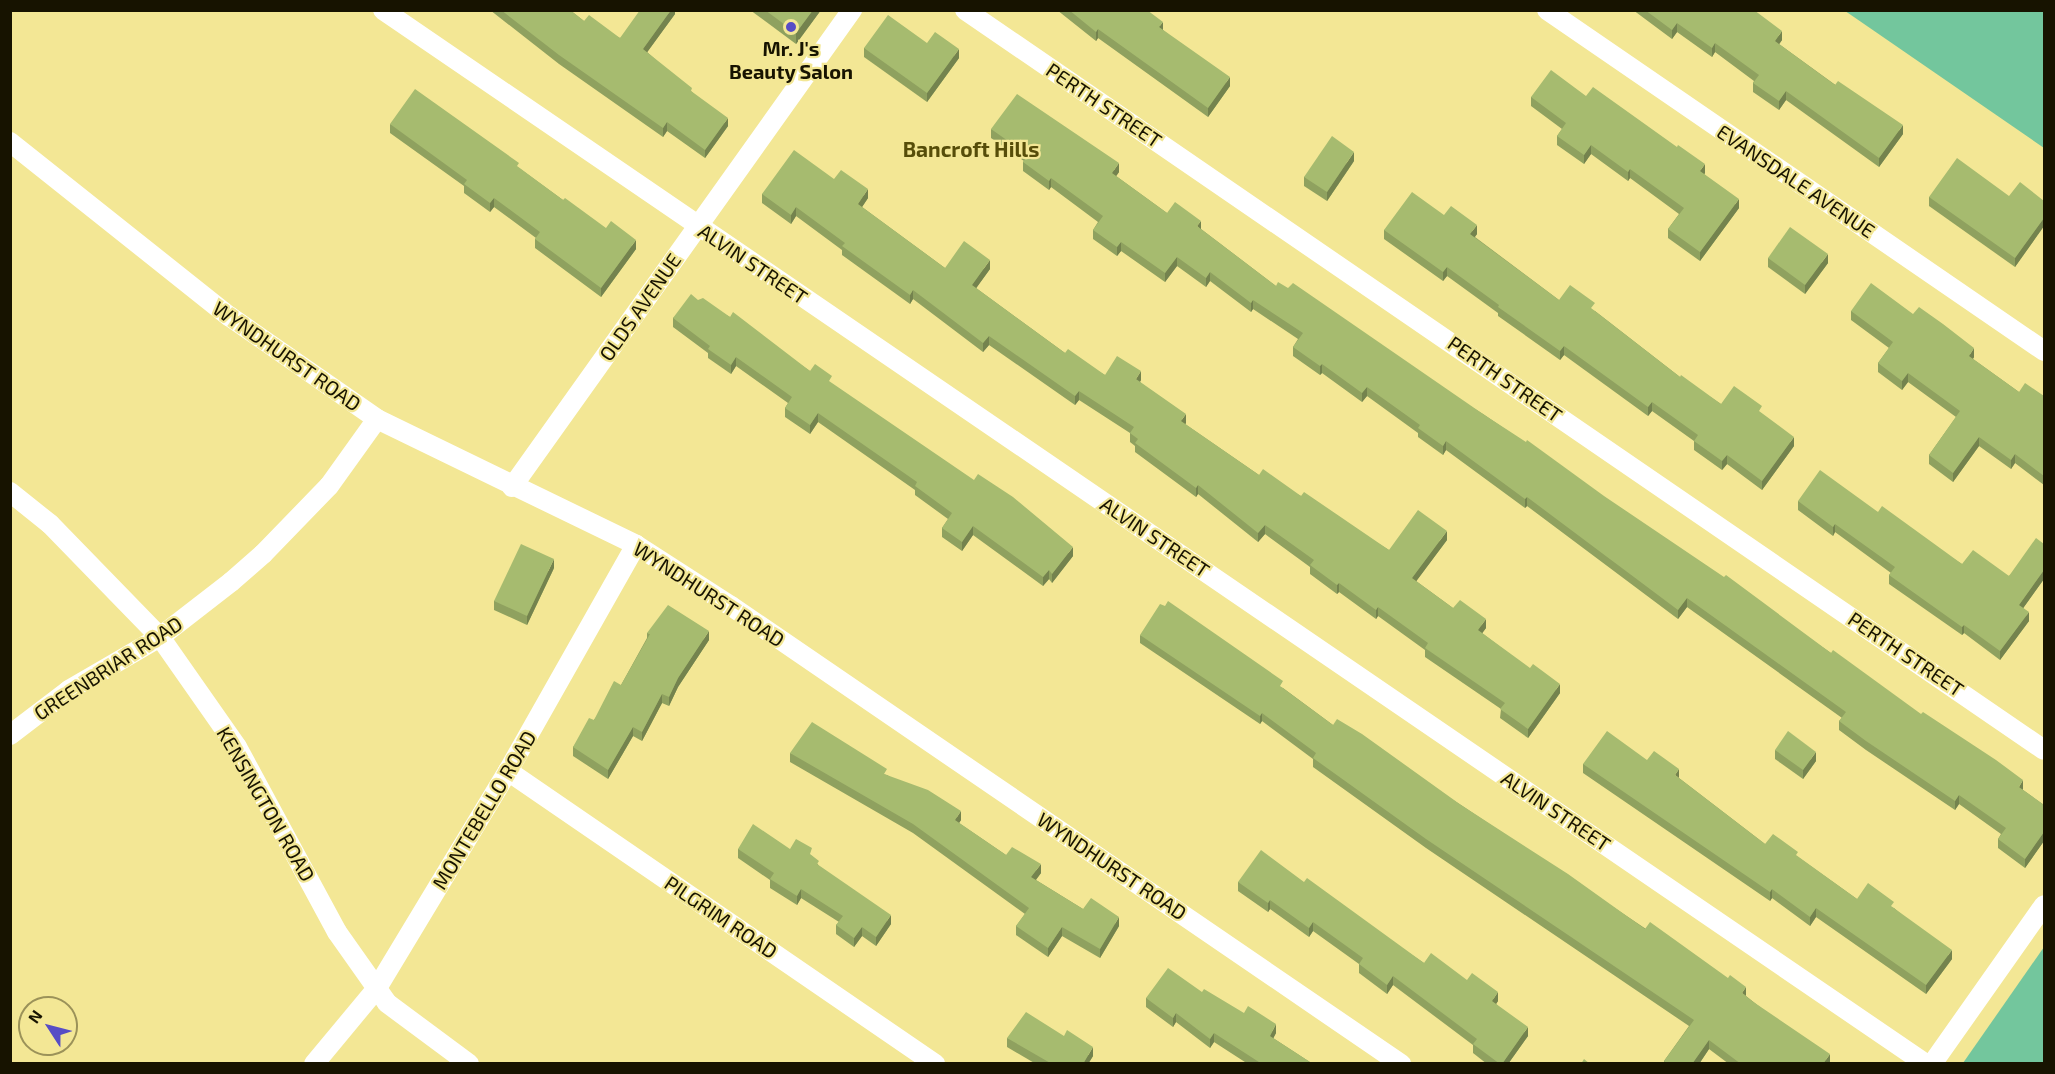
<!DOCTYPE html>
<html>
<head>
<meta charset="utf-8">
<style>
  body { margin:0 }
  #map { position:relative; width:2055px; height:1074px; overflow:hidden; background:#f3e795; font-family:"Exo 2",sans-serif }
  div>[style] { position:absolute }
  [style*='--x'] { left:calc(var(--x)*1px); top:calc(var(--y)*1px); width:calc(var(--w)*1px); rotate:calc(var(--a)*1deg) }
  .green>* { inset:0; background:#73c69d }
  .minor>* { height:20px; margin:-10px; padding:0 10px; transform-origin:10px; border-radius:10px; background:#fff }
  .wall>* { inset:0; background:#8fa15f }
  .shaded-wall>* { inset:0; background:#74834e }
  .building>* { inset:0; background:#a6bb6f }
  .dots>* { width:16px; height:16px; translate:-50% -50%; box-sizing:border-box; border:3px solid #f3e795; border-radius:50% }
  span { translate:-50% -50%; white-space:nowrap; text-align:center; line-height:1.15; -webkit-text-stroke:4.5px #f3e795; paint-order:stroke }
  .poi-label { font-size:20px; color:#171300; font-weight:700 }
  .street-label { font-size:20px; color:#171300 }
  .neighbourhood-label { font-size:21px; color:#564d09; font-weight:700 }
  .frame { position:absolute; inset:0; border:12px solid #171300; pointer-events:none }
  .north { position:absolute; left:18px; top:996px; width:60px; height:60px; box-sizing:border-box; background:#f3e795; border:2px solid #9b9259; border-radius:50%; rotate:306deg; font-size:16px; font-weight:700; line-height:24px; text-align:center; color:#171300 }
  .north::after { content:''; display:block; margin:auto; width:21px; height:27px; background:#574dc5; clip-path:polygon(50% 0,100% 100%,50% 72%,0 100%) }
</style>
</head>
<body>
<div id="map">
  <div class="green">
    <div style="clip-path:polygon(1845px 11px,2044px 11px,2044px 148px,1851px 15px)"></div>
    <div style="clip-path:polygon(2044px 947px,2044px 1063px,1963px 1063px)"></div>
  </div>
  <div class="minor">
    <div style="--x:383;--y:10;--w:1869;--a:34.34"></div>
    <div style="--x:965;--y:10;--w:1308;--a:34.44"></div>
    <div style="--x:1547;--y:10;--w:603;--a:34.45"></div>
    <div style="--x:10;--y:142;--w:280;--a:38.5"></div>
    <div style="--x:229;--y:316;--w:180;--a:34.8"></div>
    <div style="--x:377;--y:419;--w:288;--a:25.9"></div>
    <div style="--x:636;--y:545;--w:113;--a:32.7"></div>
    <div style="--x:731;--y:606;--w:812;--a:34.36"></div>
    <div style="--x:512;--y:487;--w:586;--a:-54.52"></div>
    <div style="--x:10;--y:492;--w:51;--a:38.7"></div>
    <div style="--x:50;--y:524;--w:158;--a:45.8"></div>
    <div style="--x:160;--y:637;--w:134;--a:55"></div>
    <div style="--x:237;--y:747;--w:210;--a:61.6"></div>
    <div style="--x:337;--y:932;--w:87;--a:54.8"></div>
    <div style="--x:387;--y:1003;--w:102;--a:36.6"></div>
    <div style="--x:10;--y:735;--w:74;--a:-37.3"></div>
    <div style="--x:69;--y:690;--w:105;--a:-30.2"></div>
    <div style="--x:160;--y:637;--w:90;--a:-37.8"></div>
    <div style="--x:231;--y:582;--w:43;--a:-41.2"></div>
    <div style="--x:263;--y:554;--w:95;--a:-45.9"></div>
    <div style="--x:329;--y:486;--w:82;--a:-54.4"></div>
    <div style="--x:508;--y:771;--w:518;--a:34.46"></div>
    <div style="--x:314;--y:1064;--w:99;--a:-50.3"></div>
    <div style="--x:377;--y:988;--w:253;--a:-58.9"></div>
    <div style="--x:508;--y:771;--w:260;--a:-60.5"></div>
    <div style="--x:1932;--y:1064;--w:194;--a:-54.8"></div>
  </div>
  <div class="wall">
    <div style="clip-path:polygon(490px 10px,570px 10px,584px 21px,620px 38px,675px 10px,675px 14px,647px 52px,692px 92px,728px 126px,705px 158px,667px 131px,663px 137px,559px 64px)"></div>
    <div style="clip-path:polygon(750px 10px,821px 10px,796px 44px)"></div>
    <div style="clip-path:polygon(1057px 10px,1147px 10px,1163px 30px,1230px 86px,1208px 117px,1098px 38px,1096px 41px)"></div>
    <div style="clip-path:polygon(1633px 10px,1754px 10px,1782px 40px,1779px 44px,1903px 134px,1879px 167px,1786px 100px,1779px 110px,1753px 92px,1753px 83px,1754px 81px,1715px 52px,1712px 57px,1677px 32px,1672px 39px)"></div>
    <div style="clip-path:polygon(927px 43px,959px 58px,927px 102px,864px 57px,864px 48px)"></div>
    <div style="clip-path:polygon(1586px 96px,1705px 173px,1704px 174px,1739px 208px,1700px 261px,1668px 238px,1668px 229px,1679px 214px,1630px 178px,1628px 181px,1591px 154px,1584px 164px,1557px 145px,1557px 136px,1562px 129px,1531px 106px,1531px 97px)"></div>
    <div style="clip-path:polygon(390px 124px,519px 168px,563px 200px,636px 249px,601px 297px,535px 248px,535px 239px,536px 238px,494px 207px,490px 212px,464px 193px,464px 186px,390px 133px)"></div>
    <div style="clip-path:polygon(991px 129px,1119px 172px,1116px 176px,1167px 213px,1201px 229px,1276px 286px,1483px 414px,1831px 653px,2044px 805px,2044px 841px,2025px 868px,1998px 848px,1998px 839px,2001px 834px,1959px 804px,1955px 810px,1866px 750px,1839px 730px,1839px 721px,1842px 718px,1687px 607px,1678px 619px,1527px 506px,1525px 508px,1446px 450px,1443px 455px,1418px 437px,1418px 433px,1367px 396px,1362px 402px,1322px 373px,1320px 375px,1293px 356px,1293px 347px,1298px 339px,1253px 309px,1251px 312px,1210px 281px,1206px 287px,1177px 266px,1165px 282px,1121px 251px,1117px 256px,1093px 239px,1093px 230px,1098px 222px,1051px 187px,1049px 190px,1023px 171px,1023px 162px,1024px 161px,991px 138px)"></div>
    <div style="clip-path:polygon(1354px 161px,1327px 201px,1304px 186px,1304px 177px)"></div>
    <div style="clip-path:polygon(834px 179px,868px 198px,862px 207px,945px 268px,990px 269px,976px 288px,1065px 353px,1105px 375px,1141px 380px,1140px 382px,1186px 423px,1185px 424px,1259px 475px,1301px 496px,1389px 550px,1447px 540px,1416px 581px,1453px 608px,1486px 628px,1482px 633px,1560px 693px,1528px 738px,1500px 718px,1501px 709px,1425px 657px,1425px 650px,1378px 616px,1376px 619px,1339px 592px,1337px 594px,1310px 574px,1310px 567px,1265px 534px,1258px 542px,1198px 494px,1196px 497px,1135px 452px,1135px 446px,1130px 442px,1130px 433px,1079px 400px,1075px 405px,989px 345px,983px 352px,913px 299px,910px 304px,842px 255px,842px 250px,796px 216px,791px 224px,762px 203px,762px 194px)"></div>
    <div style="clip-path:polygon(1929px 197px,2044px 201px,2044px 226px,2015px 267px,1929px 206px)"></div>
    <div style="clip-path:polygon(1444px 215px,1477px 234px,1475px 237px,1559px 300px,1595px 311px,1680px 377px,1721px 404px,1762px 414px,1794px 446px,1762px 490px,1727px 464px,1722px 470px,1694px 450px,1694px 441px,1652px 411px,1648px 416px,1564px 355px,1560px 360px,1498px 316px,1498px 313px,1447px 276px,1443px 281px,1384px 239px,1384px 230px)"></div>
    <div style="clip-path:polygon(1768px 258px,1828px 263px,1805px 294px,1768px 267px)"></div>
    <div style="clip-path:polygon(698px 300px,730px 317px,810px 371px,832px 384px,1073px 556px,1052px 583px,1049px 579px,1043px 586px,973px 535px,962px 551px,942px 537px,942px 528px,948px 519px,915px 495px,915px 490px,818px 422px,810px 434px,785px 417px,785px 408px,788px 403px,736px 366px,731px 374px,708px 358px,708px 353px,673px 327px,673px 318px)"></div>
    <div style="clip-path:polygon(1851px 311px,1913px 314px,1974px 357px,1973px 359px,2019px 392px,2044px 396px,2044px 485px,2015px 463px,2011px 469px,1979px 446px,1953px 482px,1929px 464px,1929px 455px,1956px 417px,1908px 382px,1902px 390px,1878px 372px,1878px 363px,1889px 348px,1851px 320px)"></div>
    <div style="clip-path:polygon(1798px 501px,1878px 512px,1962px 564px,2009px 576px,2044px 544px,2044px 579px,2023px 608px,2029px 621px,2000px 660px,1964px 633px,1962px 635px,1889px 584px,1889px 575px,1891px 573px,1835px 532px,1833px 536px,1798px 510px)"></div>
    <div style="clip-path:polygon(554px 568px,527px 625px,494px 610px,494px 601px)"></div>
    <div style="clip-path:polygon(647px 633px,709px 640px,678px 687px,669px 706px,662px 703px,642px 741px,633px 736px,608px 779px,573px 756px,573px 747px,621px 685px,647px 638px)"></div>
    <div style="clip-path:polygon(1140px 635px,1283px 688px,1333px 725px,1461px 805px,1746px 996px,1830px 1063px,1729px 1064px,1709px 1049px,1699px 1064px,1664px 1064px,1664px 1061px,1689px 1026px,1426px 848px,1313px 767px,1313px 759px,1262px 721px,1260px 724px,1140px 643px)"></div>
    <div style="clip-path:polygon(1775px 750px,1816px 761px,1803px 779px,1775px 759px)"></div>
    <div style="clip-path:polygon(790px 753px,887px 775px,961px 820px,959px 823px,1006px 855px,1041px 873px,1036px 880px,1083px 909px,1119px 926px,1100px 958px,1062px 936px,1048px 957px,1016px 935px,1016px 926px,1025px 914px,913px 833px,790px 762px)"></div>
    <div style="clip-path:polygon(1647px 760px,1679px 778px,1765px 844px,1798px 857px,1857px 899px,1894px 908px,1952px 959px,1926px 994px,1816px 917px,1810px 926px,1772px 898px,1770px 901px,1583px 773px,1583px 764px)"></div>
    <div style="clip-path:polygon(738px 849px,790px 849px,812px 856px,819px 866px,891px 924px,876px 946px,862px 936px,854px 947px,836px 934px,836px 925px,839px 922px,801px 898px,797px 905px,770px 888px,770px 880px,738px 858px)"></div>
    <div style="clip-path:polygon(1238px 882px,1304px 882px,1424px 963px,1498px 1001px,1496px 1004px,1528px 1036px,1508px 1064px,1487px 1064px,1473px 1053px,1473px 1045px,1393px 985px,1387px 994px,1359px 973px,1359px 964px,1313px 931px,1309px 937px,1270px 909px,1268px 912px,1238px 891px)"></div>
    <div style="clip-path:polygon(1202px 992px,1276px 1033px,1273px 1038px,1313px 1064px,1248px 1064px,1214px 1042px,1210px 1048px,1176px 1022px,1173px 1027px,1146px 1007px,1146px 998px)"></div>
    <div style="clip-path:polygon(1007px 1038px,1093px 1056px,1088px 1064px,1036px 1064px,1007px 1047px)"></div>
  </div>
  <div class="shaded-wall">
    <div style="clip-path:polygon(671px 10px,675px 10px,675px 14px,643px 58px,643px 49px)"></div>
    <div style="clip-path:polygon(813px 10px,821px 10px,796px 44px,796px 33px)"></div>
    <div style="clip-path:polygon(1163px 22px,1163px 31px,1159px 27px)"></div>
    <div style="clip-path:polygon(1677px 23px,1677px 32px,1672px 39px,1672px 30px)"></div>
    <div style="clip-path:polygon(1098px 29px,1098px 38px,1096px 41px,1096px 32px)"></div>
    <div style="clip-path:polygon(1782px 31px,1782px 40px,1775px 50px,1775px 41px)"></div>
    <div style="clip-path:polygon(1715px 43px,1715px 52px,1712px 57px,1712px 48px)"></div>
    <div style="clip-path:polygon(959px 49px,959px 58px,927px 102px,927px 93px)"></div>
    <div style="clip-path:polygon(1230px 77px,1230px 86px,1208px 117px,1208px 108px)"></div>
    <div style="clip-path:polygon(1786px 91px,1786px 100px,1779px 110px,1779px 101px)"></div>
    <div style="clip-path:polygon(728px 118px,728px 126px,705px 158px,705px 150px)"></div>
    <div style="clip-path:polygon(667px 122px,667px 131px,663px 137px,663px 128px)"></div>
    <div style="clip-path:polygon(1903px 125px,1903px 134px,1879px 167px,1879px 158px)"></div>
    <div style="clip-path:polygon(1591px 145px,1591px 154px,1584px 164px,1584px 155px)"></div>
    <div style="clip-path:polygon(1354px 152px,1354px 161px,1327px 201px,1327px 192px)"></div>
    <div style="clip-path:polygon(1119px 163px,1119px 172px,1112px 182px,1112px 173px)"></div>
    <div style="clip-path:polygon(1705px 164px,1705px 173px,1700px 180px,1700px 171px)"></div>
    <div style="clip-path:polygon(1630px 169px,1630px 178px,1628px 181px,1628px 172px)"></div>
    <div style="clip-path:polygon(1051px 178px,1051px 187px,1049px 190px,1049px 181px)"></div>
    <div style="clip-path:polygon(868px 189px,868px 198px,858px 213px,858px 204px)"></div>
    <div style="clip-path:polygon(494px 198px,494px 207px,490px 212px,490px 203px)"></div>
    <div style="clip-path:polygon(1739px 199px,1739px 208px,1700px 261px,1700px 252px)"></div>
    <div style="clip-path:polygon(796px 207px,796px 216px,791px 224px,791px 215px)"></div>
    <div style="clip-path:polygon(2044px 218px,2044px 226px,2015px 267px,2015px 258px)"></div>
    <div style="clip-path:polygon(1201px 221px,1201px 230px,1197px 226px)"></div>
    <div style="clip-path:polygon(1477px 225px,1477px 234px,1470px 243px,1470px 234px)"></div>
    <div style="clip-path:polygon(636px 240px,636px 249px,601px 297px,601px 288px)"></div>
    <div style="clip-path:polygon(1121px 242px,1121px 251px,1117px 256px,1117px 247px)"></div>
    <div style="clip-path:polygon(1828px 254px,1828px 263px,1805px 294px,1805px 285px)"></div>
    <div style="clip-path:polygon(1177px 257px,1177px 266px,1165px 282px,1165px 273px)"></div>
    <div style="clip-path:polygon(990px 260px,990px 269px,972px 294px,972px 285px)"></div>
    <div style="clip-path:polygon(1447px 267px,1447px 276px,1443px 281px,1443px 272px)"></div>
    <div style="clip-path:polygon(1210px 272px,1210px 281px,1206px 287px,1206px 278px)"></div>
    <div style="clip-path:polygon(913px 290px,913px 299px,910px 304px,910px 295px)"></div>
    <div style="clip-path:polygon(1253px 300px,1253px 309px,1251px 312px,1251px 303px)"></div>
    <div style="clip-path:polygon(989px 336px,989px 345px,983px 352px,983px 343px)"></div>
    <div style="clip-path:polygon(1564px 346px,1564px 355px,1560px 360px,1560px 351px)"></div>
    <div style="clip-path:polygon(1974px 348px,1974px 357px,1969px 365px,1969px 356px)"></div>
    <div style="clip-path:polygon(736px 357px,736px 366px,731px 374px,731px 365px)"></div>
    <div style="clip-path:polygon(1322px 364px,1322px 373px,1320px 375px,1320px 366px)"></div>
    <div style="clip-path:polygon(1141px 371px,1141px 380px,1136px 388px,1136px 379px)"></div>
    <div style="clip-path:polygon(1908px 373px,1908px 382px,1902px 390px,1902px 381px)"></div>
    <div style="clip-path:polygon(1367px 387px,1367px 396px,1362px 402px,1362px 393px)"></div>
    <div style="clip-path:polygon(1079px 391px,1079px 400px,1075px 405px,1075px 396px)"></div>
    <div style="clip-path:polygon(1652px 402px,1652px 411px,1648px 416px,1648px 407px)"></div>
    <div style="clip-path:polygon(818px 413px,818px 422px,810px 434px,810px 425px)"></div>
    <div style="clip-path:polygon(1186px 414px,1186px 423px,1181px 430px,1181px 421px)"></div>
    <div style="clip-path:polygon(1794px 437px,1794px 446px,1762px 490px,1762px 481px)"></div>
    <div style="clip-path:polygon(1979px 437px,1979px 446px,1953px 482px,1953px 473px)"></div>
    <div style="clip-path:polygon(1446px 441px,1446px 450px,1443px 455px,1443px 446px)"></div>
    <div style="clip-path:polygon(2015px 454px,2015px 463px,2011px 469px,2011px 460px)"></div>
    <div style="clip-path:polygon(1727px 455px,1727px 464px,1722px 470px,1722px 461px)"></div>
    <div style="clip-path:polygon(1198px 485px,1198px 494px,1196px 497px,1196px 488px)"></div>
    <div style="clip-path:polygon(1527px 497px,1527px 506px,1525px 508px,1525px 499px)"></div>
    <div style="clip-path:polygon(1835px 524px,1835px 532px,1833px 536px,1833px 527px)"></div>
    <div style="clip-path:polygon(1265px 525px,1265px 534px,1258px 542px,1258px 533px)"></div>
    <div style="clip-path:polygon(973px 526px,973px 535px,962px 551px,962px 542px)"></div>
    <div style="clip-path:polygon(1447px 531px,1447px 540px,1412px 587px,1412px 578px)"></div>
    <div style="clip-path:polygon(1073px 547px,1073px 556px,1052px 583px,1052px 574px)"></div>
    <div style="clip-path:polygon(554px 559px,554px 568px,527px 625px,527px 616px)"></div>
    <div style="clip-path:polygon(1049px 570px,1049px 579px,1043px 586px,1043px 577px)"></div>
    <div style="clip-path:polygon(2044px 570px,2044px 579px,2019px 614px,2019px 605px)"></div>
    <div style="clip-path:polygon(1339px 583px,1339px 592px,1337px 594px,1337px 585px)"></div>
    <div style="clip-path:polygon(1687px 598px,1687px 607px,1678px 619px,1678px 610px)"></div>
    <div style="clip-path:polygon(1378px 607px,1378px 616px,1376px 619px,1376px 610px)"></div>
    <div style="clip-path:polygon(2029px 612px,2029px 621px,2000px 660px,2000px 651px)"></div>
    <div style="clip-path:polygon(1486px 619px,1486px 628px,1478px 639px,1478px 630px)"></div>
    <div style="clip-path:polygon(1964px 625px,1964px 633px,1962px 635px,1962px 627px)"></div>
    <div style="clip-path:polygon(709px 631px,709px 640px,678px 687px,669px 706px,669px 697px,678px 678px)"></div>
    <div style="clip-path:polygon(1560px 684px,1560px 693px,1528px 738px,1528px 729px)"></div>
    <div style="clip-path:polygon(662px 694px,662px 703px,642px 741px,642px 732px)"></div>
    <div style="clip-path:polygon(1262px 713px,1262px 721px,1260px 724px,1260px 716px)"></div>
    <div style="clip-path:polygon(633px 727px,633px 736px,608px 779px,608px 770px)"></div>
    <div style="clip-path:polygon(1816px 752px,1816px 761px,1803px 779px,1803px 770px)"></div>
    <div style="clip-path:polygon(1679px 769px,1679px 778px,1675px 775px)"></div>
    <div style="clip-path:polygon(2023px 780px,2023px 789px,2019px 796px,2019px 787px)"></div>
    <div style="clip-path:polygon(1959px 795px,1959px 804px,1955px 810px,1955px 801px)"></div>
    <div style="clip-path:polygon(961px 811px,961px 820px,955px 829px,955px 820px)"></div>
    <div style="clip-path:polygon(2044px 832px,2044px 841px,2025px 868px,2025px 859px)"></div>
    <div style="clip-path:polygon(1041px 864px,1041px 873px,1031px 886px,1031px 877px)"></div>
    <div style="clip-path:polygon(801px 889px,801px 898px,797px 905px,797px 896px)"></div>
    <div style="clip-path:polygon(1772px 889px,1772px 898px,1770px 901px,1770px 892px)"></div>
    <div style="clip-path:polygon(1270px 900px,1270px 909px,1268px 912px,1268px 903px)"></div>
    <div style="clip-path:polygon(1816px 908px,1816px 917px,1810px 926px,1810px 917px)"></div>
    <div style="clip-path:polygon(891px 915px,891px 924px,876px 946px,876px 937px)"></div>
    <div style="clip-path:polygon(1119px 917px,1119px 926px,1100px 958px,1100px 949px)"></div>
    <div style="clip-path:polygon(1313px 922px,1313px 931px,1309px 937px,1309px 928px)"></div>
    <div style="clip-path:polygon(862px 927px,862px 936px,854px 947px,854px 938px)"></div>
    <div style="clip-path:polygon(1062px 927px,1062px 936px,1048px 957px,1048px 948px)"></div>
    <div style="clip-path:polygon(1952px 950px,1952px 959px,1926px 994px,1926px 985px)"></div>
    <div style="clip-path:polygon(1393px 976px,1393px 985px,1387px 994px,1387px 985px)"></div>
    <div style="clip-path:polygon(1746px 987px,1746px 996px,1742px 993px)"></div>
    <div style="clip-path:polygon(1498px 992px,1498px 1001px,1492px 1010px,1492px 1001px)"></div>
    <div style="clip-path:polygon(1176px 1013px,1176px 1022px,1173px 1027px,1173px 1018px)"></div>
    <div style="clip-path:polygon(1276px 1024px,1276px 1033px,1270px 1045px,1270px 1036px)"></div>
    <div style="clip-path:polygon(1528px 1027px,1528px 1036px,1508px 1064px,1502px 1064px)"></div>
    <div style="clip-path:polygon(1214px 1033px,1214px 1042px,1210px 1048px,1210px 1039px)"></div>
    <div style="clip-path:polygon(1709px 1040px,1709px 1049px,1699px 1064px,1692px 1064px)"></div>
    <div style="clip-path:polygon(1093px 1047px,1093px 1056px,1088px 1064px,1083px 1064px)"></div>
    <div style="clip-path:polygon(1830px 1054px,1830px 1063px,1823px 1064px)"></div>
  </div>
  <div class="building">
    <div style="clip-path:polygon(501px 10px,570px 10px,584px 21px,589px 15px,620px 38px,640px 10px,671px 10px,643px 49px,692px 88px,691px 91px,728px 118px,705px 150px,667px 122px,663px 128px,559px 55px)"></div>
    <div style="clip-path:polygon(765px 10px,813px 10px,796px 33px)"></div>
    <div style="clip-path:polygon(1069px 10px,1147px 10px,1163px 22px,1159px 27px,1230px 77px,1208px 108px,1098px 29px,1096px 32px)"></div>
    <div style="clip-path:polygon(1645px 10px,1754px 10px,1782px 31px,1775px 41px,1835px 85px,1838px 81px,1903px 125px,1879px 158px,1786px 91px,1779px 101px,1753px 83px,1759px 75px,1715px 43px,1712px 48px,1677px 23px,1672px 30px)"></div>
    <div style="clip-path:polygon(888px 15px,927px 43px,935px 32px,959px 49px,927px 93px,864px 48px)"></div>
    <div style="clip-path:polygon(1551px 70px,1586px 96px,1593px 87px,1677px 147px,1678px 145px,1705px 164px,1700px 171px,1739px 199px,1700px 252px,1668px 229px,1684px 208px,1630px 169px,1628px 172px,1591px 145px,1584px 155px,1557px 136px,1566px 123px,1531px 97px)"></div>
    <div style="clip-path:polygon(415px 89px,519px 163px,517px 166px,563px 200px,565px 198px,606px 228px,611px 221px,636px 240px,601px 288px,535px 239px,540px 232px,494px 198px,490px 203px,464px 184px,467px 180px,390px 124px)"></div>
    <div style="clip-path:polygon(1017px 94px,1119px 163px,1112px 173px,1167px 213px,1175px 202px,1201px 221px,1197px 226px,1276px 286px,1278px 282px,1288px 288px,1293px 283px,1483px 414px,1526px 442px,1527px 440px,1604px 496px,1724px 577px,1726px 575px,1831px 653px,1833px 650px,1921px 714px,1923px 712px,1996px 760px,2023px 780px,2019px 787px,2044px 805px,2044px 832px,2025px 859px,1998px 839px,2006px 828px,1959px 795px,1955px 801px,1866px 741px,1839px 721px,1846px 712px,1687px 598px,1678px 610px,1527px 497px,1525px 499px,1446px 441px,1443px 446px,1418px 428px,1420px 425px,1367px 387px,1362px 393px,1322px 364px,1320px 366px,1293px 347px,1303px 333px,1253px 300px,1251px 303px,1210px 272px,1206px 278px,1177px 257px,1165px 273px,1121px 242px,1117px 247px,1093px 230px,1103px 216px,1051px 178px,1049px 181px,1023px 162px,1028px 155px,991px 129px)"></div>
    <div style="clip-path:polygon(1332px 136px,1354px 152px,1327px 192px,1304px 177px)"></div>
    <div style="clip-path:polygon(794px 150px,834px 179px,841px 170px,868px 189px,858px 204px,945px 268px,964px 241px,990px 260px,972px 285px,1065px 353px,1068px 349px,1105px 375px,1117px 356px,1141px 371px,1136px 379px,1186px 414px,1181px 421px,1259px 475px,1263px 469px,1301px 496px,1304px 492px,1389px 550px,1418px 510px,1447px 531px,1412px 578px,1453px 608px,1460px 600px,1486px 619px,1478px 630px,1530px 668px,1533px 664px,1560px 684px,1528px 729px,1500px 709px,1505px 703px,1425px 648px,1428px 643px,1378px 607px,1376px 610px,1339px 583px,1337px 585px,1310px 565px,1314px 560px,1265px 525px,1258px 533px,1198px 485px,1196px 488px,1135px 443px,1138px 439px,1130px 433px,1134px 427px,1079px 391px,1075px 396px,989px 336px,983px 343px,913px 290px,910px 295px,842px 246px,845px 243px,796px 207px,791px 215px,762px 194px)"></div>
    <div style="clip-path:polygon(1957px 158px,2009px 196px,2020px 182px,2044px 201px,2044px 218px,2015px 258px,1929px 197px)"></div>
    <div style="clip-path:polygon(1412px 192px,1444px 215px,1451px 206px,1477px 225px,1470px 234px,1559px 300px,1570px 285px,1595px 303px,1591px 308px,1680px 377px,1681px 375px,1721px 404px,1734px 386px,1762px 406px,1759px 411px,1794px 437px,1762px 481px,1727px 455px,1722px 461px,1694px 441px,1698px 435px,1652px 402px,1648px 407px,1564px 346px,1560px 351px,1498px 307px,1499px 305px,1447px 267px,1443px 272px,1384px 230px)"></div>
    <div style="clip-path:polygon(1790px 227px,1828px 254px,1805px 285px,1768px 258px)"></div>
    <div style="clip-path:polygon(1871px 283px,1913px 314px,1919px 307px,1943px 324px,1974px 348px,1969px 356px,2019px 392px,2025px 383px,2044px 396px,2044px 476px,2015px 454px,2011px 460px,1979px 437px,1953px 473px,1929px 455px,1960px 411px,1908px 373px,1902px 381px,1878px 363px,1893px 342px,1851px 311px)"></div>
    <div style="clip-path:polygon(691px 294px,698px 300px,703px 298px,730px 317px,733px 312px,810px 371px,815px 364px,832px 376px,829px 381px,974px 480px,978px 474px,1013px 497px,1073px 547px,1052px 574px,1049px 570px,1043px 577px,973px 526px,962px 542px,942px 528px,952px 513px,915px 486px,917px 482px,818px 413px,810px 425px,785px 408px,792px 397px,736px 357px,731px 365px,708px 349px,710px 346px,673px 318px)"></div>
    <div style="clip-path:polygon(1820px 470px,1878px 512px,1882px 506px,1962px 564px,1973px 550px,2009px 576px,2036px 538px,2044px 544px,2044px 570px,2019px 605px,2029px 612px,2000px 651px,1964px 625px,1962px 627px,1889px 575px,1895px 567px,1835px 524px,1833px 527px,1798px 501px)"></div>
    <div style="clip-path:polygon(521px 544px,554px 559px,527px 616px,494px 601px)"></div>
    <div style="clip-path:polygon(1168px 601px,1283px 681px,1280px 686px,1333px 725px,1337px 719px,1362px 734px,1461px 805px,1568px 874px,1645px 929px,1650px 922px,1728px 978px,1730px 975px,1746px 987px,1742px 993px,1752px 1001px,1830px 1054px,1823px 1064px,1741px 1064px,1709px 1040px,1692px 1064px,1667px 1064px,1664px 1061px,1694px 1020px,1426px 839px,1313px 758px,1316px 753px,1262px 713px,1260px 716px,1140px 635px,1160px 604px,1165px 606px)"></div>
    <div style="clip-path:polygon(668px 605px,709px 631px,678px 678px,669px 697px,662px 694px,642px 732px,633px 727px,608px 770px,573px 747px,589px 718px,594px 720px,614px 681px,621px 685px,650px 634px,647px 633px)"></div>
    <div style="clip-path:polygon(812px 722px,887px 769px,884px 774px,928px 790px,961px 811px,955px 820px,1006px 855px,1012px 847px,1041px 864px,1031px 877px,1083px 909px,1091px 898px,1119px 917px,1100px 949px,1062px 927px,1048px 948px,1016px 926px,1029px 908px,913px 824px,790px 753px)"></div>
    <div style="clip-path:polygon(1607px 731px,1647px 760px,1654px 751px,1679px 769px,1675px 775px,1765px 844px,1773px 834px,1798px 852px,1796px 855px,1857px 899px,1868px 883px,1894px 902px,1891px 906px,1952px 950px,1926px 985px,1816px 908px,1810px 917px,1772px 889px,1770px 892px,1583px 764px)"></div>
    <div style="clip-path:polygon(1788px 731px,1816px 752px,1803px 770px,1775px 750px)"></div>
    <div style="clip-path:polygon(753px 824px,790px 849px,796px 839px,812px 848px,810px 854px,819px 861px,817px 864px,891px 915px,876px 937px,862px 927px,854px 938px,836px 925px,843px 916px,801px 889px,797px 896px,770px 879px,774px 873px,738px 849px)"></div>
    <div style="clip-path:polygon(1261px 850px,1304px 882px,1307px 878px,1424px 963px,1431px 953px,1467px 980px,1472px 973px,1498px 992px,1492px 1001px,1528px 1027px,1502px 1064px,1500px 1064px,1473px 1044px,1477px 1039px,1393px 976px,1387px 985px,1359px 964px,1363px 958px,1313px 922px,1309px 928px,1270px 900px,1268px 903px,1238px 882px)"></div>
    <div style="clip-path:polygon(1168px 968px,1202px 992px,1204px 989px,1244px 1013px,1248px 1006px,1276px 1024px,1270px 1036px,1313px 1064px,1262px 1064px,1214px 1033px,1210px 1039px,1176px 1013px,1173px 1018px,1146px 998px)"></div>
    <div style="clip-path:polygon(1026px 1012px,1064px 1036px,1067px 1030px,1093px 1047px,1083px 1064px,1052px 1064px,1007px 1038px)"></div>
    <div style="clip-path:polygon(1584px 1059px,1590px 1064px,1581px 1064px)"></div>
  </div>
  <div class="dots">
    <div style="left:791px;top:27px;background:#574dc5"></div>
  </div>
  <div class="poi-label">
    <span style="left:791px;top:60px">Mr. J's<br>Beauty Salon</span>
  </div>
  <div class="street-label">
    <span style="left:1104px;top:105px;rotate:34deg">PERTH STREET</span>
    <span style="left:1796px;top:181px;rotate:34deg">EVANSDALE AVENUE</span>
    <span style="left:753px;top:264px;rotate:34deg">ALVIN STREET</span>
    <span style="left:640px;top:307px;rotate:-55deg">OLDS AVENUE</span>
    <span style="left:287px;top:356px;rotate:35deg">WYNDHURST ROAD</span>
    <span style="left:1505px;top:379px;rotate:35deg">PERTH STREET</span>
    <span style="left:1155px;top:537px;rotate:34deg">ALVIN STREET</span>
    <span style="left:709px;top:594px;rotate:33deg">WYNDHURST ROAD</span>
    <span style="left:1906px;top:654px;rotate:34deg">PERTH STREET</span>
    <span style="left:108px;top:668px;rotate:-33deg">GREENBRIAR ROAD</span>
    <span style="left:266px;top:804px;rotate:60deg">KENSINGTON ROAD</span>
    <span style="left:484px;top:810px;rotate:-59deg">MONTEBELLO ROAD</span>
    <span style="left:1556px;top:811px;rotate:34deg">ALVIN STREET</span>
    <span style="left:1112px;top:866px;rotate:34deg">WYNDHURST ROAD</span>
    <span style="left:721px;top:917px;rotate:34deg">PILGRIM ROAD</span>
  </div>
  <div class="neighbourhood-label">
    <span style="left:971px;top:149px">Bancroft Hills</span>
  </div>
  <div class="frame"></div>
  <div class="north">N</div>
</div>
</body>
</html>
